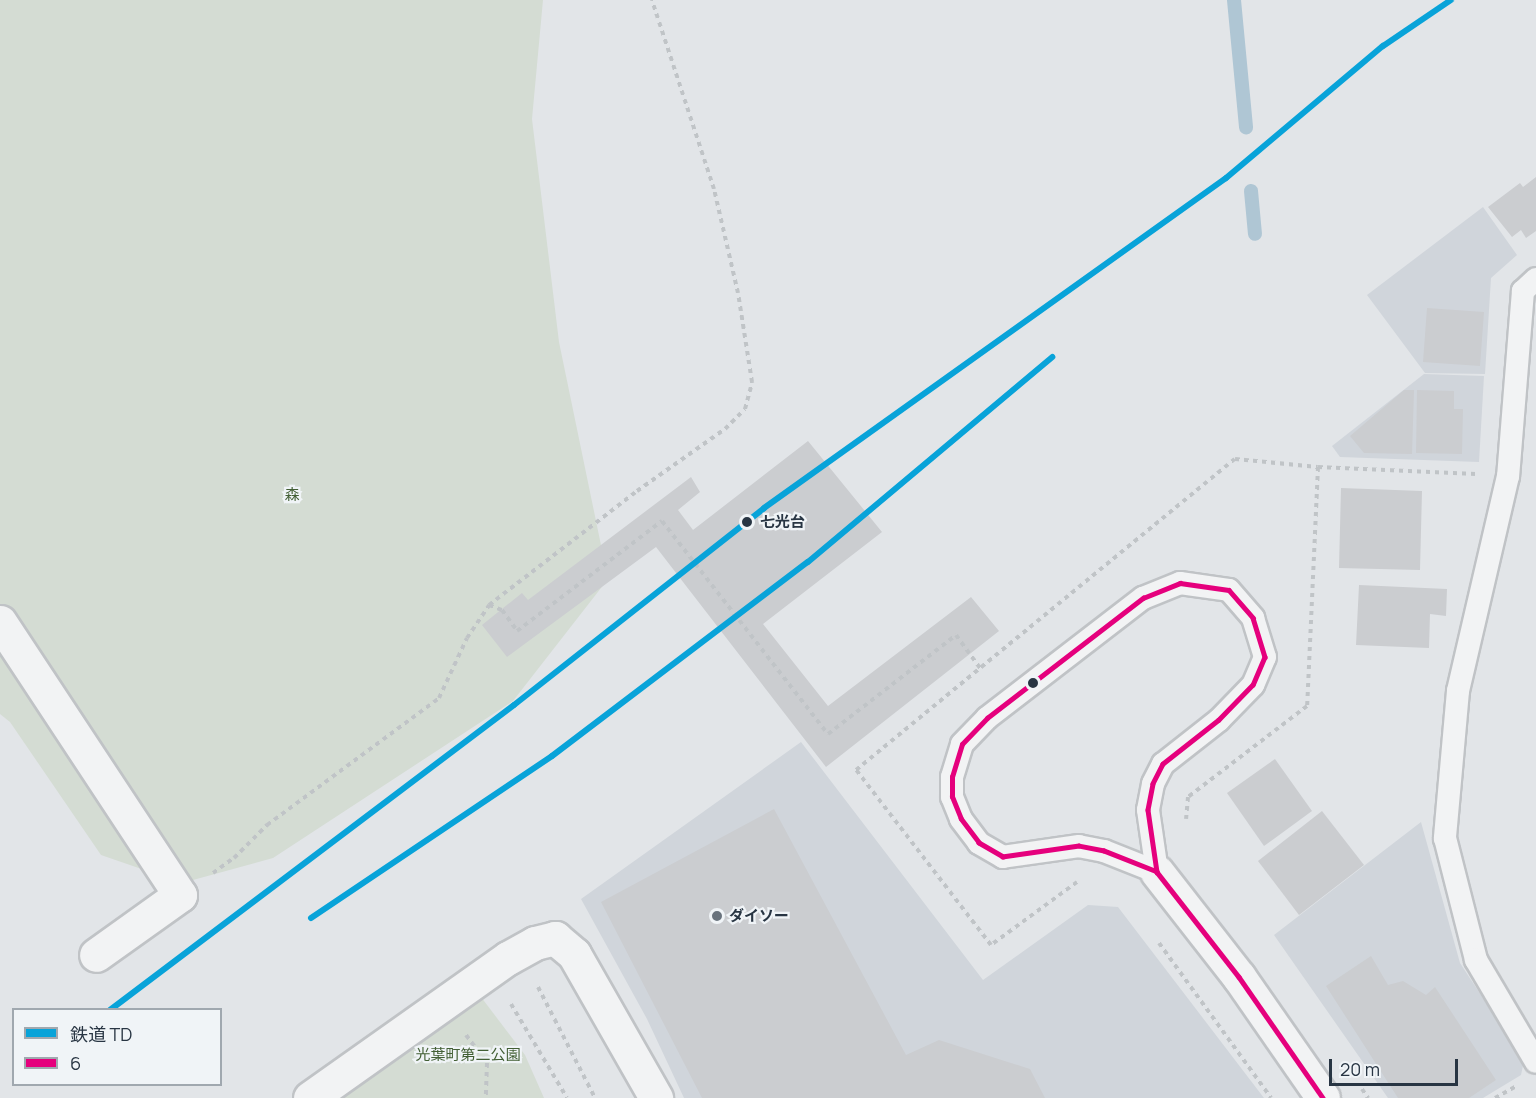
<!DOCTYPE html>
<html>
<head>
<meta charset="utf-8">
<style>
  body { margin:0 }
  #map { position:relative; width:1536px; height:1098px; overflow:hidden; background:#e2e5e8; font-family:Manrope,"Noto Sans JP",sans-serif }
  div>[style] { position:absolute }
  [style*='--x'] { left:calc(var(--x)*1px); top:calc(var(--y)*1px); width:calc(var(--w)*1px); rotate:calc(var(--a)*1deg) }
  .built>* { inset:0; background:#d0d5db }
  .green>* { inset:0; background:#d4dcd3 }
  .stream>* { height:14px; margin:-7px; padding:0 7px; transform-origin:7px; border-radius:7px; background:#afc6d4 }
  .building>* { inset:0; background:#cbcdd0 }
  .path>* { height:4px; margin-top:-2px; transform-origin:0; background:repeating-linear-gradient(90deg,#c0c4c7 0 4.5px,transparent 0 9px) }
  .roads { filter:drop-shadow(2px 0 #c0c3c6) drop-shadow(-2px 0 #c0c3c6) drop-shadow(0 2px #c0c3c6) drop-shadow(0 -2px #c0c3c6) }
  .service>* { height:22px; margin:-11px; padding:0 11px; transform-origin:11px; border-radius:11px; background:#f2f3f4 }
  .minor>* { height:33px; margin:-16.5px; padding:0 16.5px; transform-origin:16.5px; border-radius:16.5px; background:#f2f3f4 }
  .bus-1>* { height:4.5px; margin:-2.25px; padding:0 2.25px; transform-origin:2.25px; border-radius:2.25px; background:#e5007d }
  .rail-1>* { height:6px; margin:-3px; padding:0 3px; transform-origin:3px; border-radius:3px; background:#08a3d9 }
  .dots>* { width:16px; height:16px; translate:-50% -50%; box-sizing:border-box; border:3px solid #f0f4f7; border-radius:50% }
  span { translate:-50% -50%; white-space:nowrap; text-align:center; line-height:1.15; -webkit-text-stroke:4.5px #f0f4f7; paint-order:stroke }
  .park-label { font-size:15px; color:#425f34 }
  .stop-label { font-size:15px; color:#283543; font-weight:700 }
  .left { translate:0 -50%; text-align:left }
  .poi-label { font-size:15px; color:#283543; font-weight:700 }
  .legend { position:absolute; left:12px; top:1008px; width:210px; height:78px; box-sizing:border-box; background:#f0f4f7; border:2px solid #a0a8af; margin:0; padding:8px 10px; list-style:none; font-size:18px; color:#283543 }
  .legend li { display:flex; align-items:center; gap:12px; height:30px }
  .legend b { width:30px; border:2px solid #a0a8af }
  .scale { position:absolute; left:1329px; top:1059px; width:129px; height:27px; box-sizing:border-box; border:3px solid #283543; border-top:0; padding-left:8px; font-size:18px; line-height:21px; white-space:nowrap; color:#283543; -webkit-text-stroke:4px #f0f4f7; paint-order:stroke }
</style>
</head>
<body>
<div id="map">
  <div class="built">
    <div style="clip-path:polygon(1483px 207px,1517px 255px,1491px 278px,1485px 374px,1425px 373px,1367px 295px)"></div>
    <div style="clip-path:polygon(1424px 374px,1484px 376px,1479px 462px,1340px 457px,1332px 446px)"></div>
    <div style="clip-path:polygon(801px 742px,983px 980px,1088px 905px,1118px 907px,1264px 1098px,684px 1098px,647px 1019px,581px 899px)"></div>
    <div style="clip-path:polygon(1421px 822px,1460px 963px,1524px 1061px,1521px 1075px,1483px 1098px,1388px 1098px,1274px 935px)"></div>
  </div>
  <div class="green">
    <div style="clip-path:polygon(0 0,543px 0,532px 119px,559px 342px,608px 579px,513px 701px,273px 858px,182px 883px,101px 855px,10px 722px,0 714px)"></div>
    <div style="clip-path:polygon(478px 993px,525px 1055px,544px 1098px,334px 1098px)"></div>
  </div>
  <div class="stream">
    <div style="--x:1234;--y:0;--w:128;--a:84.6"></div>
    <div style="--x:1251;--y:191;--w:43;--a:84.7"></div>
  </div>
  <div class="building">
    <div style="clip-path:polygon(1536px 177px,1536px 231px,1526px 238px,1521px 230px,1512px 237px,1488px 207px,1520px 183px,1523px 187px)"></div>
    <div style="clip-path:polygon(1427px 308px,1484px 312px,1480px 366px,1423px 362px)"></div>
    <div style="clip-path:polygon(1404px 390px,1414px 390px,1412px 454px,1364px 453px,1350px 436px)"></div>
    <div style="clip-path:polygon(1417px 390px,1454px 391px,1454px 409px,1463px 409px,1462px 454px,1416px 453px)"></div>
    <div style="clip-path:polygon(808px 441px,882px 532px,763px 624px,828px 706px,971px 597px,999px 631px,826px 767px,656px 547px,507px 657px,482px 625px,522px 593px,528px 600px,691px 477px,700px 492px,678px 510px,693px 530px)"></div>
    <div style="clip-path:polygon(1341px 488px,1422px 491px,1420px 570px,1339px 568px)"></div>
    <div style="clip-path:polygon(1359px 585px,1447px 589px,1446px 616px,1430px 614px,1429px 648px,1356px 645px)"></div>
    <div style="clip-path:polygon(1275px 759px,1312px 811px,1264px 846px,1227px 793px)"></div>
    <div style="clip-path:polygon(774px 809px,906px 1055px,939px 1040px,1030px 1069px,1045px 1098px,702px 1098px,601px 902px)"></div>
    <div style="clip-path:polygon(1322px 811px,1364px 865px,1299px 915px,1258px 861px)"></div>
    <div style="clip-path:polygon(1371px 956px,1388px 985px,1403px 981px,1426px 995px,1435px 987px,1496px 1080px,1469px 1098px,1398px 1098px,1326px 986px)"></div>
  </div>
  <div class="path">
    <div style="--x:1318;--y:467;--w:158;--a:2.5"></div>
    <div style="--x:489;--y:605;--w:14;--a:21"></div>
    <div style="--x:502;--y:610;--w:26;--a:54"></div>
    <div style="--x:517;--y:631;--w:182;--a:-37.2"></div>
    <div style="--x:662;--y:521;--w:270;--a:52.1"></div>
    <div style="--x:828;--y:734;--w:162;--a:-37.7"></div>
    <div style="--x:956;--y:635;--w:41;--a:54"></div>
    <div style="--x:213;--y:873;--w:26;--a:-36"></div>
    <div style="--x:234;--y:858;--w:47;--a:-45"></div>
    <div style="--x:267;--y:825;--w:214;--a:-36.4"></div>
    <div style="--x:439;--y:698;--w:66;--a:-65"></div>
    <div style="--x:467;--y:638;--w:40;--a:-56"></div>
    <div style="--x:489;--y:605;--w:187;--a:-37.6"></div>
    <div style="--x:637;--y:491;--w:108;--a:-35.2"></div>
    <div style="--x:725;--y:429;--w:28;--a:-45"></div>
    <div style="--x:745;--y:409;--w:28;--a:-75"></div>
    <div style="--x:752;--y:382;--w:90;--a:-98.9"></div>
    <div style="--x:738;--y:293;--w:107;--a:-103"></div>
    <div style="--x:714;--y:189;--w:199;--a:-108.2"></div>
    <div style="--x:1077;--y:882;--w:107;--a:143.8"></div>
    <div style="--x:991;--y:945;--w:221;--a:-127.6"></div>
    <div style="--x:856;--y:770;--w:490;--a:-39.4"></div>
    <div style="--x:1235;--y:459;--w:83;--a:5.5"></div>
    <div style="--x:1318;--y:467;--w:239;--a:92.6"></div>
    <div style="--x:1307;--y:706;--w:150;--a:142.6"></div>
    <div style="--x:1188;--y:797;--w:22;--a:95"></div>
    <div style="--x:1159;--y:943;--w:191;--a:54.1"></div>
    <div style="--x:538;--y:987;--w:125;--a:62.8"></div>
    <div style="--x:511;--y:1004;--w:109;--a:59.2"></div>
    <div style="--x:466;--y:1035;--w:35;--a:53"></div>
    <div style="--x:487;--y:1063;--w:35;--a:92"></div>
    <div style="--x:1362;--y:1089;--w:11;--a:56"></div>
    <div style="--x:1495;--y:1098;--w:23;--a:-29"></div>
  </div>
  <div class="roads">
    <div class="service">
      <div style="--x:1536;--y:279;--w:18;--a:137"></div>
      <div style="--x:1523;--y:291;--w:186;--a:94.6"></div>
      <div style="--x:1508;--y:476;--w:221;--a:103.1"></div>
      <div style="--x:1458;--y:691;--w:148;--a:95.1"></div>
      <div style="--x:1445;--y:838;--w:126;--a:75.7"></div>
      <div style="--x:1476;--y:960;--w:118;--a:59.5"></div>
      <div style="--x:1180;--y:583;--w:49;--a:8.1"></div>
      <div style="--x:1229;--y:590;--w:37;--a:49"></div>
      <div style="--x:1253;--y:618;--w:41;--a:72.9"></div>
      <div style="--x:1265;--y:657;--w:30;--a:113"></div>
      <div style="--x:1253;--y:685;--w:49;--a:134.2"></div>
      <div style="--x:1219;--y:720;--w:71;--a:141.8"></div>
      <div style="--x:1163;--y:764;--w:22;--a:117"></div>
      <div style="--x:1153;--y:784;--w:26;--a:101"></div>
      <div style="--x:1148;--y:810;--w:63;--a:81.7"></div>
      <div style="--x:1157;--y:872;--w:57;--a:-158.4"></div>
      <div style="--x:1104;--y:851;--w:25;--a:-169"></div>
      <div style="--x:1079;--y:846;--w:77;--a:171.8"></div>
      <div style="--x:1003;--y:857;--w:28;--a:-150"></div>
      <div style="--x:979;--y:843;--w:30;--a:-127"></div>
      <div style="--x:961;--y:819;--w:24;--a:-112"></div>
      <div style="--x:952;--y:797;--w:20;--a:-90"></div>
      <div style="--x:952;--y:777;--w:34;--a:-73"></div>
      <div style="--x:962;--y:744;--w:36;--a:-46"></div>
      <div style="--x:987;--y:718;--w:197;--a:-37.6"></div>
      <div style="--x:1143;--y:598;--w:40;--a:-22"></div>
    </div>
    <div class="minor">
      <div style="--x:0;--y:622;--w:327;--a:56.6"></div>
      <div style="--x:180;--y:895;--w:103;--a:144.5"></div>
      <div style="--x:1157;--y:872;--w:133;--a:52"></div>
      <div style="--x:1239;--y:977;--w:147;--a:55.2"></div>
      <div style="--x:310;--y:1098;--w:242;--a:-35.3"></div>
      <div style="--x:508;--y:958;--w:31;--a:-29"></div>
      <div style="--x:535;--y:943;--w:21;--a:-14"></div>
      <div style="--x:555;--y:938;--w:25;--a:40"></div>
      <div style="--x:574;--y:954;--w:166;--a:60.3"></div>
    </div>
  </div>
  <div class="bus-1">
    <div style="--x:1180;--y:583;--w:49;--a:8.1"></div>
    <div style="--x:1229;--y:590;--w:37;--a:49"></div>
    <div style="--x:1253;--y:618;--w:41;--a:72.9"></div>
    <div style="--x:1265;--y:657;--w:30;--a:113"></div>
    <div style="--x:1253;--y:685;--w:49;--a:134.2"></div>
    <div style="--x:1219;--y:720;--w:71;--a:141.8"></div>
    <div style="--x:1163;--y:764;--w:22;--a:117"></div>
    <div style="--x:1153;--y:784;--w:26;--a:101"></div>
    <div style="--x:1148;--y:810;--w:63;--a:81.7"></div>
    <div style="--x:1157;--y:872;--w:57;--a:-158.4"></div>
    <div style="--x:1104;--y:851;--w:25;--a:-169"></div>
    <div style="--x:1079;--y:846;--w:77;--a:171.8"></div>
    <div style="--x:1003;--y:857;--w:28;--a:-150"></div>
    <div style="--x:979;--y:843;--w:30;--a:-127"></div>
    <div style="--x:961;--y:819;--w:24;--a:-112"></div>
    <div style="--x:952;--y:797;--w:20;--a:-90"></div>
    <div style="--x:952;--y:777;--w:34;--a:-73"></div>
    <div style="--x:962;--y:744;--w:36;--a:-46"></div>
    <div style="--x:987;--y:718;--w:197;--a:-37.6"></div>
    <div style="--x:1143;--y:598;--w:40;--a:-22"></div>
    <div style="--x:1157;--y:872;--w:133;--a:52"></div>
    <div style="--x:1239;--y:977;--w:147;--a:55.2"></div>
  </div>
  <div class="rail-1">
    <div style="--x:311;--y:918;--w:290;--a:-33.9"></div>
    <div style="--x:552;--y:756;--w:321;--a:-37.2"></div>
    <div style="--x:808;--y:562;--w:319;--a:-40"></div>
    <div style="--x:110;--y:1010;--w:506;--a:-37.05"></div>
    <div style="--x:514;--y:705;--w:318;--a:-38.2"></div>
    <div style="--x:764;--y:508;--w:568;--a:-35.54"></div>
    <div style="--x:1226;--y:178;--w:205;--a:-40.1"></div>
    <div style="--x:1383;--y:46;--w:82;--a:-34.1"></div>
  </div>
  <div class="dots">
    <div style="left:747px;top:522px;background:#283543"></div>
    <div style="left:1033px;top:683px;background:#283543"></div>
    <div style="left:717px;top:916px;background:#69737d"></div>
  </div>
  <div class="park-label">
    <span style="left:292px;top:495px">森</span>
    <span style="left:468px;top:1055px">光葉町第二公園</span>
  </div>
  <div class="stop-label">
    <span class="left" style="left:760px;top:522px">七光台</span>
  </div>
  <div class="poi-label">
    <span class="left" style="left:729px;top:916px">ダイソー</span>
  </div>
  <ul class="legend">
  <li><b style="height:8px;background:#08a3d9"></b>鉄道 TD</li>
  <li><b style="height:8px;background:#e5007d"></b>6</li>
  </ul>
  <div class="scale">20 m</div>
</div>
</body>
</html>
